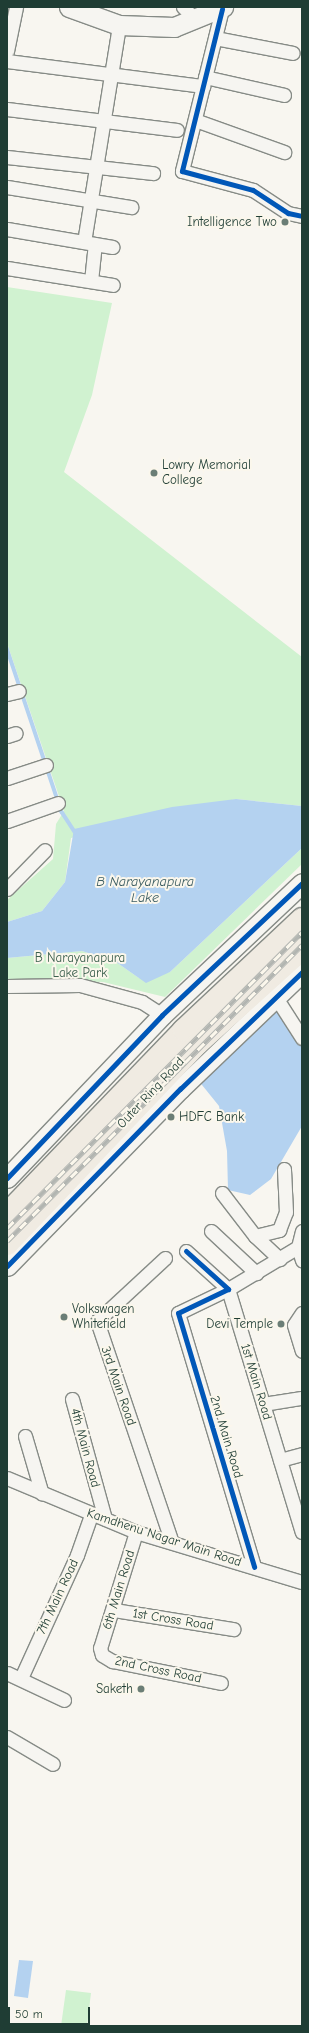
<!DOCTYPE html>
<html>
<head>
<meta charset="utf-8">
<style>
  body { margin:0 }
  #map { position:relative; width:309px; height:2033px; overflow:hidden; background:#f8f6f0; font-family:"Comic Neue",sans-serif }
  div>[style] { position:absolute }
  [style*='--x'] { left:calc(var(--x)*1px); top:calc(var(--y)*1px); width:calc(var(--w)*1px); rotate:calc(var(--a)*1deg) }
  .green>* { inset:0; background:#d0f2d0 }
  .water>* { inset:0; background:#b4d2f0 }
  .stream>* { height:3.5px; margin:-1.75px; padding:0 1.75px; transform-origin:1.75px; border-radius:1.75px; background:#b4d2f0 }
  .roads { filter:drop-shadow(1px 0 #868b86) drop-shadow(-1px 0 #868b86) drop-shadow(0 1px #868b86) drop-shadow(0 -1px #868b86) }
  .street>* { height:13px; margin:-6.5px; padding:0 6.5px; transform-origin:6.5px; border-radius:6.5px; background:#f6f5f1 }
  .secondary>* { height:19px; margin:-9.5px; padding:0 9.5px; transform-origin:9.5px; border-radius:9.5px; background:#f6f5f1 }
  .highway>* { height:22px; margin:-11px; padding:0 11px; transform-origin:11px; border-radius:11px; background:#f0ebe2 }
  .rail>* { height:4.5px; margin-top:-2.25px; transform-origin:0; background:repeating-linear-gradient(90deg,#fbf7ec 0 9px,#b2b5b1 0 18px); box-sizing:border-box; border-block:1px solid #b2b5b1 }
  .cycleway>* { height:5px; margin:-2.5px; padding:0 2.5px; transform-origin:2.5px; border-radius:2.5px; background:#0057b8 }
  .dots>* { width:11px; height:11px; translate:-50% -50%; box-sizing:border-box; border:2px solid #fbf7ec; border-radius:50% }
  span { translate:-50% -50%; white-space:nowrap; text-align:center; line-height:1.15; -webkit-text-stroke:4px #fbf7ec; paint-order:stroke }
  .poi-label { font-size:13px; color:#1f3d34 }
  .right { translate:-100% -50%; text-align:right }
  .left { translate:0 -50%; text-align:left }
  .park-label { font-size:13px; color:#3c604e }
  .street-label { font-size:13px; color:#1f3d34 }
  .water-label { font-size:14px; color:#3d5e63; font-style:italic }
  .frame { position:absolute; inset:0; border:8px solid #1f3d34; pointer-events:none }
  .scale { position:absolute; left:8px; top:2007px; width:82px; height:18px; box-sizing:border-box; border:2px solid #1f3d34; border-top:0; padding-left:5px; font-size:12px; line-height:14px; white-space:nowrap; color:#1f3d34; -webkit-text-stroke:3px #fbf7ec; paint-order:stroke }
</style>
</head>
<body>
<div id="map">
  <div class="green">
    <div style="clip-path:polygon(7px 287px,112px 303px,92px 395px,64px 472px,302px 657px,302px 806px,236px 799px,71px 838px,65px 882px,42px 911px,7px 922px,7px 900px,53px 859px,56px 824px,64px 811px,7px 643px)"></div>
    <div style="clip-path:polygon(302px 848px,302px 864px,165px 997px,103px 982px,7px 980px,7px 958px,82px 951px,116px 962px,139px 978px,170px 972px)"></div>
    <div style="clip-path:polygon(66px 1990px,91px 1993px,87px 2026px,61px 2026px)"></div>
  </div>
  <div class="water">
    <div style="clip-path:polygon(236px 799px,302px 806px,302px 848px,170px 972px,146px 983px,116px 962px,82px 951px,7px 958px,7px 922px,42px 911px,65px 882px,74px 829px,172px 807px)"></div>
    <div style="clip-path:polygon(273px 1006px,302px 1045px,302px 1126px,271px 1179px,250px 1195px,228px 1190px,227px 1151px,219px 1106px,198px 1080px)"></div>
    <div style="clip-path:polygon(19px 1960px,33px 1961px,28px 1998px,14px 1996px)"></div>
  </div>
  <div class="stream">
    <div style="--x:7;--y:648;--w:173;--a:71.5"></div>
    <div style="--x:62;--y:812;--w:24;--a:57"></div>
  </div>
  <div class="roads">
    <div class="street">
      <div style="--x:183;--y:7;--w:18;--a:45"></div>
      <div style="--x:222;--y:9;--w:167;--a:103.9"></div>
      <div style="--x:182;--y:171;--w:73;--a:15"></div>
      <div style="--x:253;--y:190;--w:42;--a:33.3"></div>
      <div style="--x:288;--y:213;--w:14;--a:12"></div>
      <div style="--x:215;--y:38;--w:79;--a:10.9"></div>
      <div style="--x:7;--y:51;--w:45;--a:-78.4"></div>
      <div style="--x:7;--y:61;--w:198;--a:7.3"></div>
      <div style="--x:205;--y:77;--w:81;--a:12.8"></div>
      <div style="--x:7;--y:109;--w:171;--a:7"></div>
      <div style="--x:195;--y:120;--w:95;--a:19.8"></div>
      <div style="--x:7;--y:157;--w:147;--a:6.3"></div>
      <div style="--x:7;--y:187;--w:126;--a:9.2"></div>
      <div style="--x:7;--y:229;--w:107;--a:9.7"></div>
      <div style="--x:84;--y:242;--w:220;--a:-80.8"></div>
      <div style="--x:7;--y:268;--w:107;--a:9.1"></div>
      <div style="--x:91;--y:281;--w:37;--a:-84"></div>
      <div style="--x:7;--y:694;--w:12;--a:-14"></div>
      <div style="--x:7;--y:736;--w:9;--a:-18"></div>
      <div style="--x:7;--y:778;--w:41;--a:-18.4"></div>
      <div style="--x:7;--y:821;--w:54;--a:-19.4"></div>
      <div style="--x:7;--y:889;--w:54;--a:-45.7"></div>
      <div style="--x:7;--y:986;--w:73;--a:-0.8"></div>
      <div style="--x:80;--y:985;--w:64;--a:15.3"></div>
      <div style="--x:142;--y:1002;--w:24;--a:33"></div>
      <div style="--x:275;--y:996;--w:50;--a:57.3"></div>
      <div style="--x:222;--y:1193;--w:54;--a:52.5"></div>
      <div style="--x:255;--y:1236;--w:34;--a:43"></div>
      <div style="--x:211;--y:1231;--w:62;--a:43"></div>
      <div style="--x:302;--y:1231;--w:16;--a:104"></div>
      <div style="--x:298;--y:1247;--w:82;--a:149"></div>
      <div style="--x:228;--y:1289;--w:254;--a:73.1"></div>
      <div style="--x:255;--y:1236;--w:25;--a:-14"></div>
      <div style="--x:279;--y:1230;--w:19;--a:-69"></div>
      <div style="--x:286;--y:1212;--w:43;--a:-92.7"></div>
      <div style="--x:298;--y:1247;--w:14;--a:73"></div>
      <div style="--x:186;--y:1251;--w:57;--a:42.1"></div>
      <div style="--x:228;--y:1289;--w:55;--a:154.4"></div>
      <div style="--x:178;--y:1313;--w:265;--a:73.3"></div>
      <div style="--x:165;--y:1258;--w:93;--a:137.2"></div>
      <div style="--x:97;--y:1321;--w:231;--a:71.3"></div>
      <div style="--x:302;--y:1313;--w:14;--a:124"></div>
      <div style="--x:294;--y:1325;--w:27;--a:73"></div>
      <div style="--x:72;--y:1399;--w:124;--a:74.6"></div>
      <div style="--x:263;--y:1404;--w:39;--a:-9"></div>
      <div style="--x:25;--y:1436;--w:60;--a:73.7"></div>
      <div style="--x:280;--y:1460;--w:23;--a:-15"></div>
      <div style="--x:7;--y:1478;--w:140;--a:22.7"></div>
      <div style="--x:136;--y:1532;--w:173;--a:16.8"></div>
      <div style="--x:136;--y:1532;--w:121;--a:107.2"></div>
      <div style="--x:100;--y:1648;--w:7;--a:74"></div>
      <div style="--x:102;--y:1655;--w:12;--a:31"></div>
      <div style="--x:112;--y:1661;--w:111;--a:11.4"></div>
      <div style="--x:114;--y:1610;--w:121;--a:9.1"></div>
      <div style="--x:7;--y:1673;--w:63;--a:25.3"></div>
      <div style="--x:21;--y:1678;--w:135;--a:-65.5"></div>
      <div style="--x:77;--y:1555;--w:42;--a:-70.7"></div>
      <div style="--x:7;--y:1737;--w:53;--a:30.4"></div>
    </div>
    <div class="secondary">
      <div style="--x:69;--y:7;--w:53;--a:19.8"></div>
      <div style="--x:119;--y:25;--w:55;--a:2.1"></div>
      <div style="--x:174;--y:27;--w:53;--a:-22.2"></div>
      <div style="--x:7;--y:1178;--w:225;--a:-46.4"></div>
      <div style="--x:162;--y:1015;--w:192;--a:-43.3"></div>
      <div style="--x:7;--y:1266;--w:248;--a:-45.7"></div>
      <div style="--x:180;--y:1089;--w:169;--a:-43.8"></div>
    </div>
    <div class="highway">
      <div style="--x:7;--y:1214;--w:255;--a:-46.1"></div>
      <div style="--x:184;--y:1030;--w:162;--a:-43.2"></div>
      <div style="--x:7;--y:1244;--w:276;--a:-46.5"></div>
      <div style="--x:197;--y:1044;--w:142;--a:-42.1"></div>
    </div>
  </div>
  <div class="rail">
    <div style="--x:7;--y:1228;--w:418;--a:-45.1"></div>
    <div style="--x:7;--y:1241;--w:418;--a:-45.1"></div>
  </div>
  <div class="cycleway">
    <div style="--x:222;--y:9;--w:167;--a:103.9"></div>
    <div style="--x:182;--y:171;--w:73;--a:15"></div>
    <div style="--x:253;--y:190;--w:42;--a:33.3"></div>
    <div style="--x:288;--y:213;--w:14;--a:12"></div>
    <div style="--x:7;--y:1178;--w:225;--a:-46.4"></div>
    <div style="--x:162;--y:1015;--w:192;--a:-43.3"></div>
    <div style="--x:186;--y:1251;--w:57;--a:42.1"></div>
    <div style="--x:228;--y:1289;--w:55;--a:154.4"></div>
    <div style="--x:178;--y:1313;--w:265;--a:73.3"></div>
    <div style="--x:7;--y:1266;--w:248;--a:-45.7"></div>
    <div style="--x:180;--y:1089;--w:169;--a:-43.8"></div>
  </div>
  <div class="dots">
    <div style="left:285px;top:222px;background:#6b7e76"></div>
    <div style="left:154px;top:473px;background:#6b7e76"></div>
    <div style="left:171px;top:1117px;background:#6b7e76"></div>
    <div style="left:64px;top:1317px;background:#6b7e76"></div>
    <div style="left:281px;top:1324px;background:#6b7e76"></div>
    <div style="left:141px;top:1689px;background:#6b7e76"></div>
  </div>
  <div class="poi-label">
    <span class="right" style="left:277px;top:222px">Intelligence Two</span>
    <span class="left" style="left:162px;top:473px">Lowry Memorial<br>College</span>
    <span class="left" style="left:179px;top:1117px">HDFC Bank</span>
    <span class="left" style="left:72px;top:1317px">Volkswagen<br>Whitefield</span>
    <span class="right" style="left:273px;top:1324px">Devi Temple</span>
    <span class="right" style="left:133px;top:1689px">Saketh</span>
  </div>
  <div class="park-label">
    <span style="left:80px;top:966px">B Narayanapura<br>Lake Park</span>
  </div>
  <div class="street-label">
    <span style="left:151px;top:1093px;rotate:-47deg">Outer Ring Road</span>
    <span style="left:256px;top:1382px;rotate:73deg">1st Main Road</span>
    <span style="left:118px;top:1386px;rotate:71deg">3rd Main Road</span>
    <span style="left:226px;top:1437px;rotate:73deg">2nd Main Road</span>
    <span style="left:85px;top:1448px;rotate:75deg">4th Main Road</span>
    <span style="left:164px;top:1538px;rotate:18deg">Kamdhenu Nagar Main Road</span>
    <span style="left:119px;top:1590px;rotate:-73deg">6th Main Road</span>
    <span style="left:58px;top:1597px;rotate:-65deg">7th Main Road</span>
    <span style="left:173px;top:1620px;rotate:9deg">1st Cross Road</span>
    <span style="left:158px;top:1670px;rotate:12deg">2nd Cross Road</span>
  </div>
  <div class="water-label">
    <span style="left:145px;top:890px">B Narayanapura<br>Lake</span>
  </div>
  <div class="frame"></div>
  <div class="scale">50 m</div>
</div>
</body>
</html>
